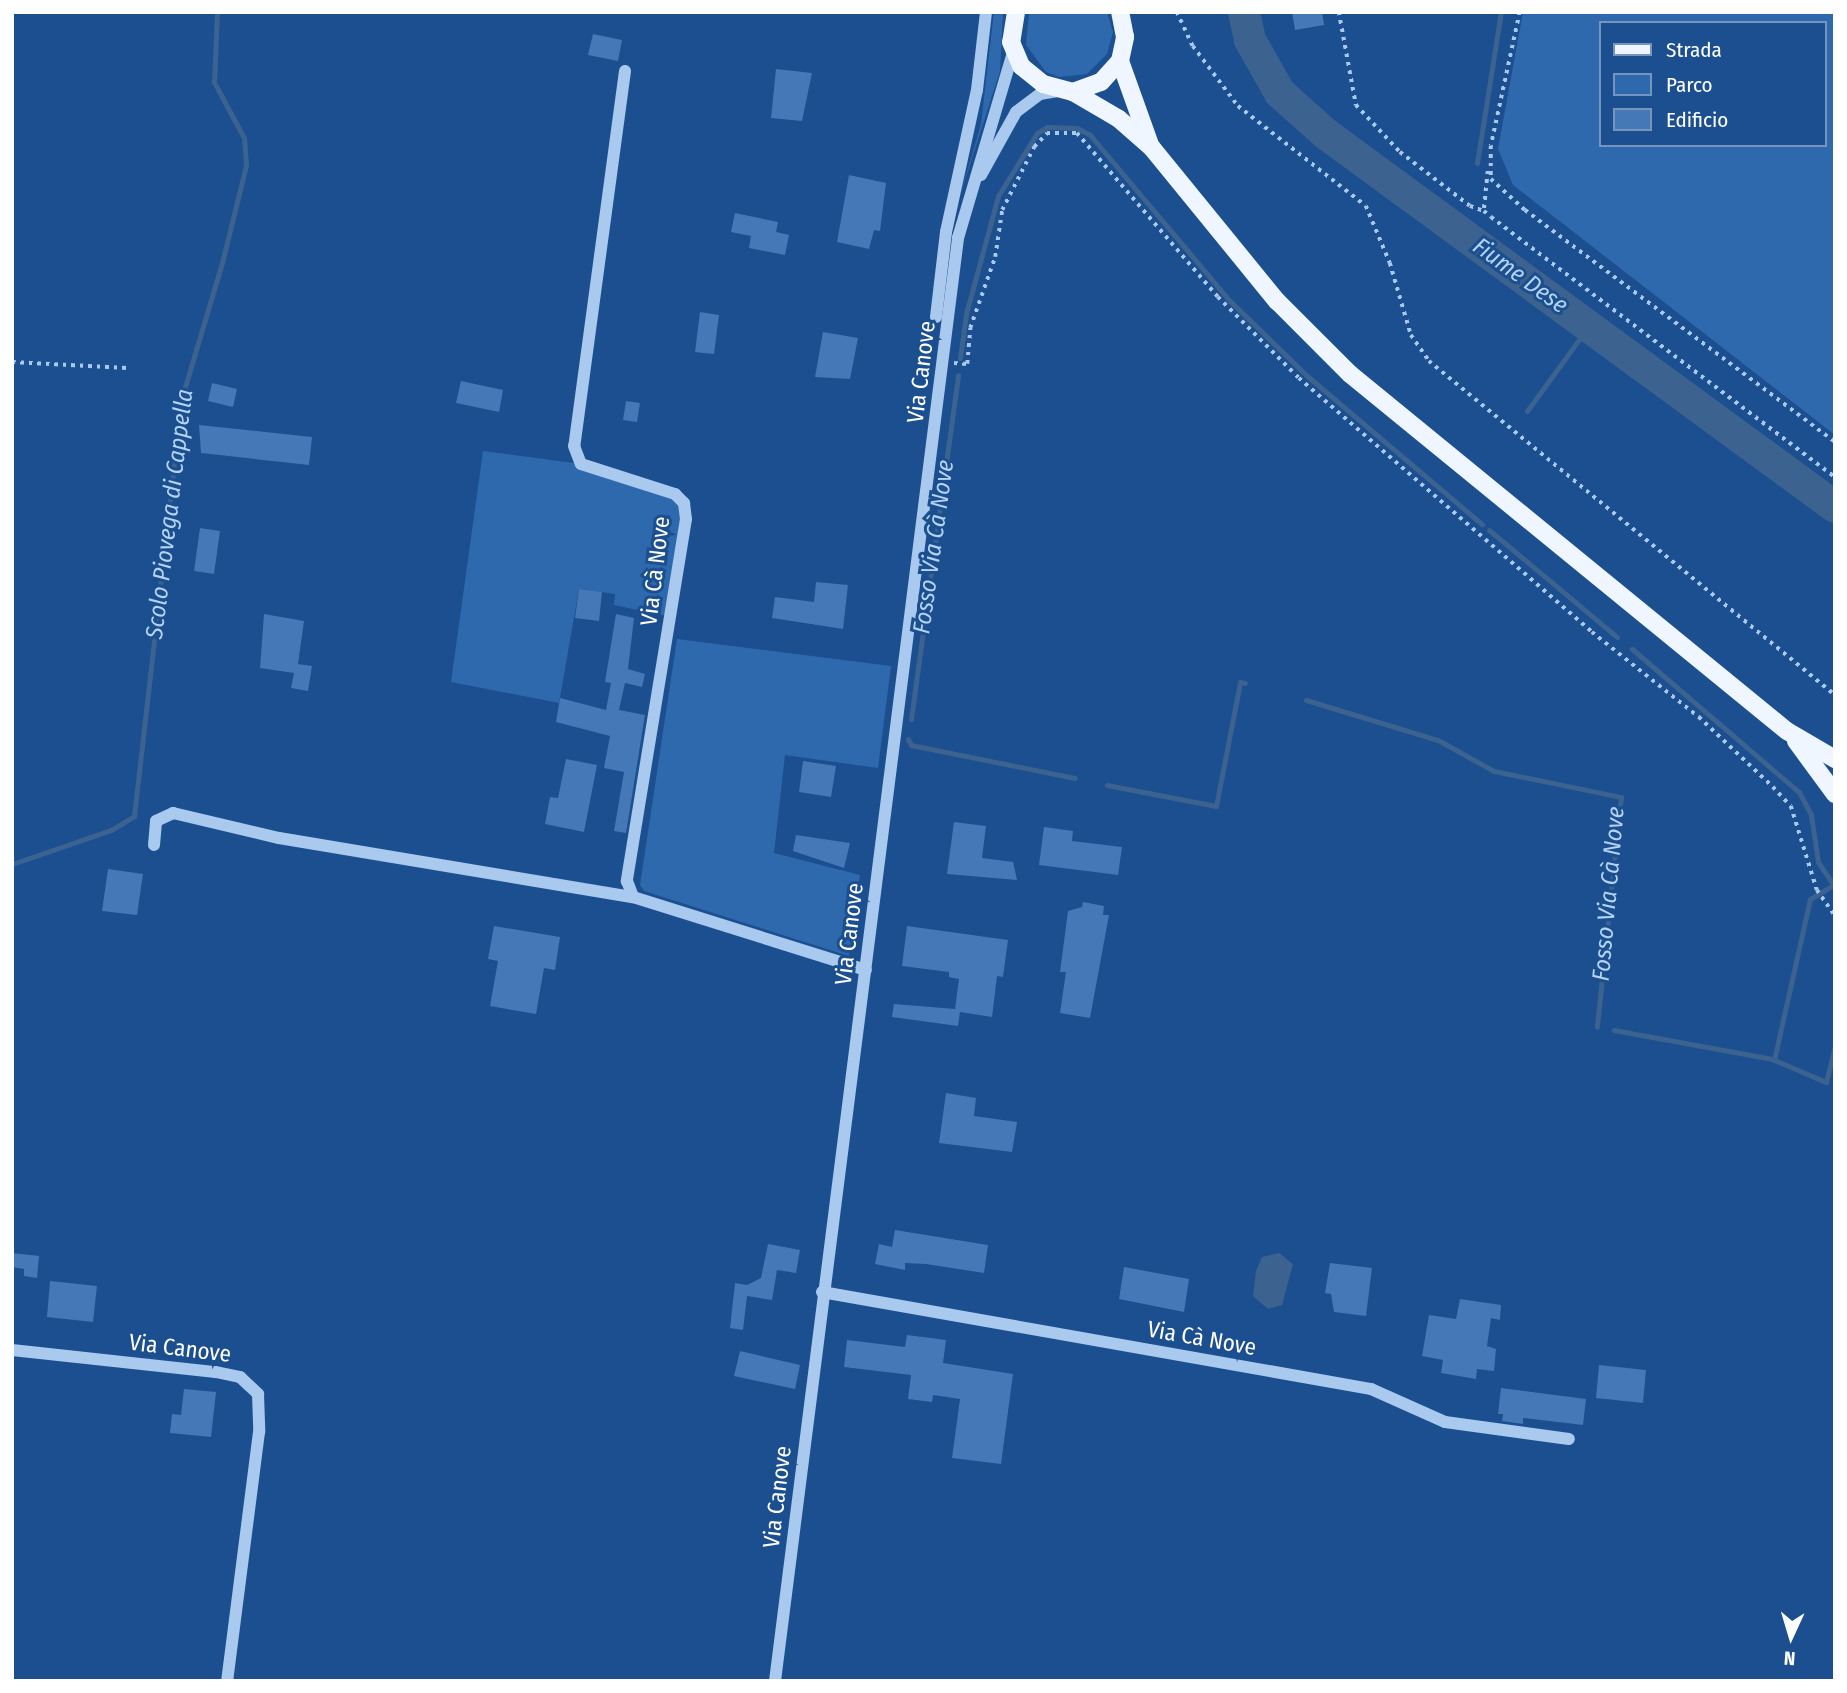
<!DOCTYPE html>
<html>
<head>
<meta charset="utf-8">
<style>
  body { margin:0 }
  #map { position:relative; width:1847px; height:1693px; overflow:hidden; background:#1b4f8f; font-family:"Fira Sans Condensed",sans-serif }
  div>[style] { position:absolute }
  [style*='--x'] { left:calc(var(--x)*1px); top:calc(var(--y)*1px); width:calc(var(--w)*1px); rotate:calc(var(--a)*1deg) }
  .green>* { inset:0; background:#2e69ad }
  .water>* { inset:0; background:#3c6290 }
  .stream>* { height:5px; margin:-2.5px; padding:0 2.5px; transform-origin:2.5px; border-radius:2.5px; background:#3c6290 }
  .river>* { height:32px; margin:-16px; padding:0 16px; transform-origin:16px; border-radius:16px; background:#3c6290 }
  .building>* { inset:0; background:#4478b7 }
  .path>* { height:3.5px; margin-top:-1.75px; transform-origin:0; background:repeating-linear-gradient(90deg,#a9c9ee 0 3.5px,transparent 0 8.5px) }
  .minor>* { height:12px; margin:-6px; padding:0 6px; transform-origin:6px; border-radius:6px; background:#a9c9ee }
  .major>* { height:18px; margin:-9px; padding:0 9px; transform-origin:9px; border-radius:9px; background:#f0f6ff }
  span { translate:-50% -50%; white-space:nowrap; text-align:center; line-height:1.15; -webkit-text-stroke:6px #1b4f8f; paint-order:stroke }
  .street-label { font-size:23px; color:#fff }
  .water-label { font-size:24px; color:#b5d3f5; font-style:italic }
  .frame { position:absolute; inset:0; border:14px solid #fff; pointer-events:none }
  .legend { position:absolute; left:1599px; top:21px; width:228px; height:126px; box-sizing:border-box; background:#1b4f8f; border:2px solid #7695bc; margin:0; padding:9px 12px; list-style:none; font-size:21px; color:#fff }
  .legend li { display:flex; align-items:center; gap:14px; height:35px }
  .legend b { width:35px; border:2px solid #7695bc }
  .north { position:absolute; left:1756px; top:1602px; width:70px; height:70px; -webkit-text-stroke:5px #1b4f8f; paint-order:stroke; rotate:184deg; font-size:19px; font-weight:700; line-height:28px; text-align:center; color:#fff }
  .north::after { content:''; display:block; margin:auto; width:24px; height:32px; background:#fff; clip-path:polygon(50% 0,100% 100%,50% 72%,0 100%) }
</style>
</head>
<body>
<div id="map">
  <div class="green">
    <div style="clip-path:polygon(994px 12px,1003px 12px,1000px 71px,959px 199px,981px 124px)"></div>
    <div style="clip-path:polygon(1029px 12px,1107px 12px,1113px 32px,1107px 54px,1087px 74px,1059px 77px,1046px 72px,1026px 45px)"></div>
    <div style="clip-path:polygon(evenodd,1523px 12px,1835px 12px,1835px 435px,1513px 185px,1498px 149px,1523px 12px,1600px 23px,1824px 23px,1824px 145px,1600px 145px,1600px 23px)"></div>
    <div style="clip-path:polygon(483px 451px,581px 464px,684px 503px,671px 617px,614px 605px,615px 594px,579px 589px,559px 703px,451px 682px)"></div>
    <div style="clip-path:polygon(677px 639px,891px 666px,878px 768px,785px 755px,774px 853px,860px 875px,849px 956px,644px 891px,640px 885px)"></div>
  </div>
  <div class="water">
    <div style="clip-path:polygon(1279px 1253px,1293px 1264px,1282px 1305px,1268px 1309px,1253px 1296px,1256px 1271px,1262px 1257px)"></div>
  </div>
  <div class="stream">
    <div style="--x:1477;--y:163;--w:153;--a:-81"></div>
    <div style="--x:960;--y:358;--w:44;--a:-82.2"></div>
    <div style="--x:966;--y:314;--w:122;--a:-74.8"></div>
    <div style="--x:998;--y:196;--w:74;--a:-58.2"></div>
    <div style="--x:1037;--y:133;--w:12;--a:-31"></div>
    <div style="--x:1047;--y:127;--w:30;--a:2"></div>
    <div style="--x:1077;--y:128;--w:15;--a:28"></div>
    <div style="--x:1090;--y:135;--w:217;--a:49.9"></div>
    <div style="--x:1230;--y:301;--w:106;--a:44.2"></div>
    <div style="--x:1306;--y:375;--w:231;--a:40.3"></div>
    <div style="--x:1527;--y:411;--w:104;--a:-54"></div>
    <div style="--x:1489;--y:530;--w:167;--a:39.9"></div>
    <div style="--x:1632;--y:649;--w:220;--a:40.6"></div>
    <div style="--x:1799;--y:792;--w:26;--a:62"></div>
    <div style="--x:1811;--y:815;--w:48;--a:81.5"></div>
    <div style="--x:1818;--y:862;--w:30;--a:56"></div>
    <div style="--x:1306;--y:700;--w:138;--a:16.9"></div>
    <div style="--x:1438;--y:740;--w:64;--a:29"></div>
    <div style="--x:1494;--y:771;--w:130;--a:11.6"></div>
    <div style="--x:1621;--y:797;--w:231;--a:96"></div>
    <div style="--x:911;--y:719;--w:347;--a:-82.2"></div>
    <div style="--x:908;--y:739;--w:7;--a:63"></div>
    <div style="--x:911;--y:745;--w:167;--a:11.4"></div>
    <div style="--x:1107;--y:785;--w:111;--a:10.9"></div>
    <div style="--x:1216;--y:806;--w:126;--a:-79"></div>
    <div style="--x:1240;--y:682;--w:5;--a:11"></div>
    <div style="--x:12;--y:864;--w:105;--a:-19"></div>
    <div style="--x:111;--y:830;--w:27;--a:-31"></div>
    <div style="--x:134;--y:816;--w:422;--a:-83.5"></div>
    <div style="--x:182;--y:397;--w:140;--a:-73.4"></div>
    <div style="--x:222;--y:263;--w:101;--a:-76.2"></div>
    <div style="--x:246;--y:165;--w:27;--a:-94"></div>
    <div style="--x:244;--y:138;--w:64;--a:-118.2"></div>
    <div style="--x:214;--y:82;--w:70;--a:-87.5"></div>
    <div style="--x:1614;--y:1030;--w:161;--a:10.4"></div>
    <div style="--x:1772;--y:1059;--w:59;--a:23.1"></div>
    <div style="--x:1826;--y:1082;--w:37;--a:-76"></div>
    <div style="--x:1774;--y:1060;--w:165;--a:-77.4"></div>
    <div style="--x:1810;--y:899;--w:27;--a:-31"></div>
  </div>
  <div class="river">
    <div style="--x:1244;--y:12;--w:29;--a:78"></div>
    <div style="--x:1250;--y:40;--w:61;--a:60.5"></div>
    <div style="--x:1280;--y:93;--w:62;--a:41.7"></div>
    <div style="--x:1326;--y:134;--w:631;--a:36.23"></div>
  </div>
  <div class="building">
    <div style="clip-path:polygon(1292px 12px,1322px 12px,1324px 25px,1295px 30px)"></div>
    <div style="clip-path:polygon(593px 34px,622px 40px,618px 61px,588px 55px)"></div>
    <div style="clip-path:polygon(776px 69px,812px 73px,802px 121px,771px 118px)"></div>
    <div style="clip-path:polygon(849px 175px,886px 183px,880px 231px,874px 230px,869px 249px,837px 242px)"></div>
    <div style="clip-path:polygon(735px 213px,778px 222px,776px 232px,789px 235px,785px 255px,749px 248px,751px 236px,731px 232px)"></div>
    <div style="clip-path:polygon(700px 312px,719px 315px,714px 354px,695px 352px)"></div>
    <div style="clip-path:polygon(823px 332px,858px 338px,850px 379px,815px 377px)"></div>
    <div style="clip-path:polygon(461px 381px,503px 390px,499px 412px,456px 403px)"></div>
    <div style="clip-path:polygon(212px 383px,237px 389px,233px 407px,208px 401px)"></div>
    <div style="clip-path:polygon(626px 401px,640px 403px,637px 422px,623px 420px)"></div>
    <div style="clip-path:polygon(199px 425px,312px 437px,309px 465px,201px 453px)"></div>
    <div style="clip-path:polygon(200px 528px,220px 531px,214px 574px,194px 571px)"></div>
    <div style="clip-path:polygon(816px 582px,848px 585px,843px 629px,772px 618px,775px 597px,814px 602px)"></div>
    <div style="clip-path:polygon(579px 589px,602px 592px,599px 621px,575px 618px)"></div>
    <div style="clip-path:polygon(264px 614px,304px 621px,298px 664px,312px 666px,308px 691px,291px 688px,294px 673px,260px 668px)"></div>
    <div style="clip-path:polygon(616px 614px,634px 618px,628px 669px,645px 674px,642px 687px,625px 683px,619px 710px,645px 715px,626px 833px,614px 831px,624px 772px,604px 768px,610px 736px,556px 722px,560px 698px,606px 710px,611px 683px,605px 682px)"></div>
    <div style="clip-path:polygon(566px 759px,597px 765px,584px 832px,545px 824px,550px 797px,558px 798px)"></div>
    <div style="clip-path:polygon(803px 761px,836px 766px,831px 797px,799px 792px)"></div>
    <div style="clip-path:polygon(954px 822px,986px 826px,982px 858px,1013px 862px,1017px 880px,947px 874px)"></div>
    <div style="clip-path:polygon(1044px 827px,1073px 831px,1072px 841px,1122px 847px,1118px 875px,1039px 865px)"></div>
    <div style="clip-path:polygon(796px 835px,850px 843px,844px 868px,793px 851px)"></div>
    <div style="clip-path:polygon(108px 869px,143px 874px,137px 915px,102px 911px)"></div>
    <div style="clip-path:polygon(1083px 902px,1104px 906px,1103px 915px,1109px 915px,1090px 1018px,1060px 1013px,1066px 972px,1060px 972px,1068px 911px,1082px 907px)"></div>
    <div style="clip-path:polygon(494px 926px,560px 937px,555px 970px,544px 968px,536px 1014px,490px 1006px,498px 961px,488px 959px)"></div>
    <div style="clip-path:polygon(907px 926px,1008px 940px,1003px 977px,997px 976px,992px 1017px,960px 1012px,958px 1026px,892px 1017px,894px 1004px,955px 1009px,959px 979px,949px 977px,949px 972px,902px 966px)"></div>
    <div style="clip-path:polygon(946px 1093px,976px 1098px,974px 1116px,1017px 1122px,1012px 1152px,939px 1143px)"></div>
    <div style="clip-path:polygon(895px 1230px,988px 1245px,984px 1273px,926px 1264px,905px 1263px,905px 1270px,875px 1264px,879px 1244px,892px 1247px)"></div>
    <div style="clip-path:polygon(768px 1244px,800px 1250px,796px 1273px,777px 1270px,772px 1300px,747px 1296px,743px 1330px,730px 1328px,735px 1283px,747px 1285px,761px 1278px)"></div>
    <div style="clip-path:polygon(12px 1253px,39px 1256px,37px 1278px,24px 1276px,24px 1269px,12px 1267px)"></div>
    <div style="clip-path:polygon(1330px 1263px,1372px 1268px,1366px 1316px,1334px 1312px,1331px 1294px,1325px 1293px)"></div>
    <div style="clip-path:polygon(1124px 1267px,1189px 1279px,1184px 1312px,1119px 1299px)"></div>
    <div style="clip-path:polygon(50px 1281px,97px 1286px,93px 1322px,47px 1317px)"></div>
    <div style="clip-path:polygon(1460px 1299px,1501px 1305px,1500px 1320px,1491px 1318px,1487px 1346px,1496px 1349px,1494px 1371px,1477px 1369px,1476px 1379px,1441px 1373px,1443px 1360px,1422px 1356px,1429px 1315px,1456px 1319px)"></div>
    <div style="clip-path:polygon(907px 1335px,946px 1340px,943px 1363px,1013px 1374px,1001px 1464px,952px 1458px,960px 1399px,933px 1395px,932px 1402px,908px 1399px,911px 1375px,844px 1367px,847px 1340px,905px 1347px)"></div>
    <div style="clip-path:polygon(740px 1351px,800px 1365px,795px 1389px,734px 1376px)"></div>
    <div style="clip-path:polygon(1599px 1365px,1646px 1370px,1643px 1403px,1596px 1398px)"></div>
    <div style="clip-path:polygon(1501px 1388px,1586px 1399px,1583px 1425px,1523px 1418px,1523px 1424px,1502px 1421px,1503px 1414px,1498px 1414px)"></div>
    <div style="clip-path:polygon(184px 1389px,216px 1392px,211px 1437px,170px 1433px,172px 1414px,181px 1415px)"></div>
  </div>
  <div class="path">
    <div style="--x:1177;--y:12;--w:38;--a:65"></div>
    <div style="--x:1193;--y:46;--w:75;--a:53.1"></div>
    <div style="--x:1238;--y:106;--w:162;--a:38"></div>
    <div style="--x:1366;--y:206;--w:62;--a:67.2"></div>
    <div style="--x:1390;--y:263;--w:75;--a:73.7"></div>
    <div style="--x:1411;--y:335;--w:32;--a:55"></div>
    <div style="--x:1429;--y:361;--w:526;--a:39.44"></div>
    <div style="--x:1339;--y:12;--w:95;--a:79.6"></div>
    <div style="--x:1356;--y:105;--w:64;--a:46.9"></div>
    <div style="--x:1400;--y:152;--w:88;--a:37.6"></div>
    <div style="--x:1470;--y:206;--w:15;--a:20"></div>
    <div style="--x:1520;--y:12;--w:137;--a:102.2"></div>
    <div style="--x:1491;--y:146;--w:33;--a:90"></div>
    <div style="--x:1491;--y:179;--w:46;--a:42.4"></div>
    <div style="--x:1525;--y:210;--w:387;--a:36.8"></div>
    <div style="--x:1488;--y:171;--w:40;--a:95.7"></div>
    <div style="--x:1484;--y:211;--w:9;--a:41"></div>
    <div style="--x:1491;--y:217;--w:431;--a:37.1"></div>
    <div style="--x:12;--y:362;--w:115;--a:3"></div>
    <div style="--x:954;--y:363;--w:13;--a:4"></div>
    <div style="--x:967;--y:364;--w:36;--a:-85"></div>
    <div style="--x:970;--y:328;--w:75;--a:-70.6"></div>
    <div style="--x:995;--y:257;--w:48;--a:-81.5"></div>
    <div style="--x:1002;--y:210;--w:71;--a:-63.1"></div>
    <div style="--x:1034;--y:147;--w:19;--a:-47"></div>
    <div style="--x:1047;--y:133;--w:30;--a:0"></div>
    <div style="--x:1077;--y:133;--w:216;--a:49.3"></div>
    <div style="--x:1218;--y:297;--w:115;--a:45"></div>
    <div style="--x:1299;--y:378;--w:388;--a:40.9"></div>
    <div style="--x:1592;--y:632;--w:137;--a:38.5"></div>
    <div style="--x:1699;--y:717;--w:102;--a:43.4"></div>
    <div style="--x:1773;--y:787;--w:26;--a:47"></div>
    <div style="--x:1791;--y:806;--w:88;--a:72.8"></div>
    <div style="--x:1817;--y:890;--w:32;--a:55"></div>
  </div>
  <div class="minor">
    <div style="--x:625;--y:71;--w:378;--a:97.7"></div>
    <div style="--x:574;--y:446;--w:19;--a:69"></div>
    <div style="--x:581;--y:464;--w:99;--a:17.7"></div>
    <div style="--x:675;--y:494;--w:13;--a:45"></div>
    <div style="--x:684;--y:503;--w:16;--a:83"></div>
    <div style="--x:686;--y:519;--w:367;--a:99.3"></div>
    <div style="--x:627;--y:881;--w:17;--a:69"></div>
    <div style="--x:981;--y:175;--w:72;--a:-60.9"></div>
    <div style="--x:1016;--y:112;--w:30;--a:-37"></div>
    <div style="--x:1040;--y:94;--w:18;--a:-9"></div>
    <div style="--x:936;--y:317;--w:86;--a:-83.3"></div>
    <div style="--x:946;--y:232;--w:145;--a:-77.7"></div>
    <div style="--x:977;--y:90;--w:79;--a:-83.4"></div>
    <div style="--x:154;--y:845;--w:24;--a:-85"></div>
    <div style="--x:156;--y:821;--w:19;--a:-25"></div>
    <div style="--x:173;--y:813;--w:109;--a:13.3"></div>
    <div style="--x:279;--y:838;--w:359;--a:9.5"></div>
    <div style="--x:633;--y:897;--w:244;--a:17.4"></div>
    <div style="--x:822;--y:1292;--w:558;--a:10.02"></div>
    <div style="--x:1371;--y:1389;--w:81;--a:24"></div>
    <div style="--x:1445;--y:1422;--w:125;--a:7.8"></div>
    <div style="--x:12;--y:1350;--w:205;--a:6.2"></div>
    <div style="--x:216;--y:1372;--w:25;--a:12"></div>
    <div style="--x:240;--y:1377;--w:25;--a:43"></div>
    <div style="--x:258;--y:1394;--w:38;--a:88"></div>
    <div style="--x:259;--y:1432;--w:251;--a:97.3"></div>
    <div style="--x:775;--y:1681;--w:1455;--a:-82.77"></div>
    <div style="--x:958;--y:238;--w:194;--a:-73.5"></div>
  </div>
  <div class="major">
    <div style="--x:1016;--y:12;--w:30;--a:99"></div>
    <div style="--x:1011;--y:42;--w:26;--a:67"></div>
    <div style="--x:1021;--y:66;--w:28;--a:39"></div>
    <div style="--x:1043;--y:84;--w:31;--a:15"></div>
    <div style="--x:1073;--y:92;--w:30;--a:-20"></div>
    <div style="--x:1101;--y:82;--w:28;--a:-48"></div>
    <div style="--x:1120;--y:61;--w:25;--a:-78"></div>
    <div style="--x:1125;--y:37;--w:25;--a:-101"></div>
    <div style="--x:1120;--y:61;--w:89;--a:70.3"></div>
    <div style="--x:1073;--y:92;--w:53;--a:30.4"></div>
    <div style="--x:1119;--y:119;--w:44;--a:41.3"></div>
    <div style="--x:1152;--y:148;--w:198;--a:50.8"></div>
    <div style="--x:1277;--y:301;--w:103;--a:45"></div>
    <div style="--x:1350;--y:374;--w:564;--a:39.25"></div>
    <div style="--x:1787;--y:731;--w:56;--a:30.3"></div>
    <div style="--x:1796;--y:741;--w:66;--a:53.7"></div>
  </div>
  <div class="street-label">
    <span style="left:921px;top:372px;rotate:-83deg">Via Canove</span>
    <span style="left:655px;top:571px;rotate:-83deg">Via Cà Nove</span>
    <span style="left:849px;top:934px;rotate:-83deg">Via Canove</span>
    <span style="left:1202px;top:1338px;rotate:10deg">Via Cà Nove</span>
    <span style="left:180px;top:1348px;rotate:7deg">Via Canove</span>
    <span style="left:777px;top:1497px;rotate:-83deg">Via Canove</span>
  </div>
  <div class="water-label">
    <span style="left:1520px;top:276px;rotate:36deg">Fiume Dese</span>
    <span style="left:170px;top:514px;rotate:-83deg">Scolo Piovega di Cappella</span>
    <span style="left:934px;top:547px;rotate:-82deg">Fosso Via Cà Nove</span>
    <span style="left:1609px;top:894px;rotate:-85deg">Fosso Via Cà Nove</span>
  </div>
  <div class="frame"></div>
  <ul class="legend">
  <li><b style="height:9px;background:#f0f6ff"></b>Strada</li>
  <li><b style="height:19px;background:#2e69ad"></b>Parco</li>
  <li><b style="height:19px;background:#4478b7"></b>Edificio</li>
  </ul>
  <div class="north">N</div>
</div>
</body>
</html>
